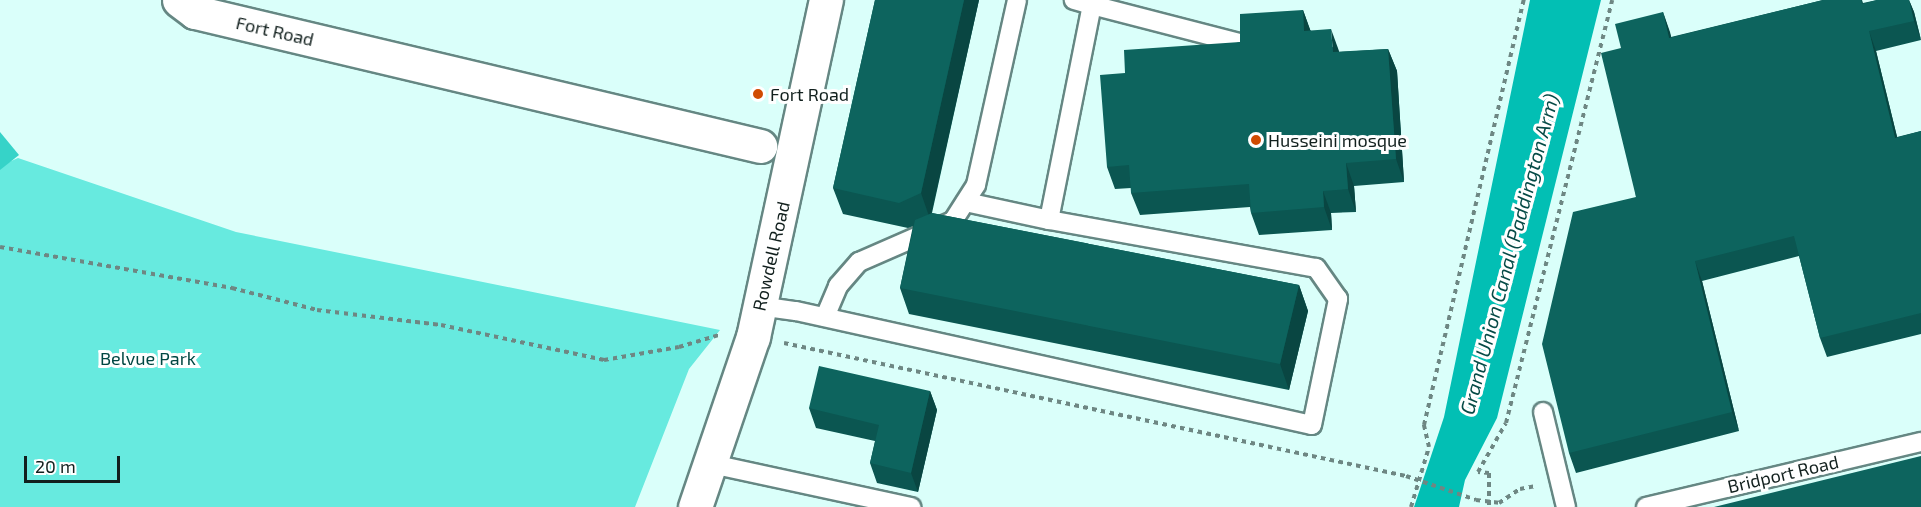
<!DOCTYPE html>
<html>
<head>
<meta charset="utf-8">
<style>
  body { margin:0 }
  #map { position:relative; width:1921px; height:507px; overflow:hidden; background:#dafffa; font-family:"Exo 2",sans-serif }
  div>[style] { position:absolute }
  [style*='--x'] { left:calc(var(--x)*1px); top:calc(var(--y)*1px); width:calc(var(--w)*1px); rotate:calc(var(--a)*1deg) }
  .green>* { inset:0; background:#67eadf }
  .forest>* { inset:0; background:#36d3c8 }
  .water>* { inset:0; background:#02bfb4 }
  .path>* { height:4px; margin-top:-2px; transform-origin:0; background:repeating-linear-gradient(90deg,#6e8783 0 4.5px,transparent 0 9px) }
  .roads { filter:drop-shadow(2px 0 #658783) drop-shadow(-2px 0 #658783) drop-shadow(0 2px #658783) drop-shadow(0 -2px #658783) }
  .service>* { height:18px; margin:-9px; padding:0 9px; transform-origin:9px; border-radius:9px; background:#fff }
  .minor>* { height:33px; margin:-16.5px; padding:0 16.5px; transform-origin:16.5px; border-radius:16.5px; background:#fff }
  .path-bridge>* { height:4px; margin-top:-2px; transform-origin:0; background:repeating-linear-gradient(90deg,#6e8783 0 4.5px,transparent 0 9px) }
  .wall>* { inset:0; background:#0b5651 }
  .shaded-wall>* { inset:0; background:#094642 }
  .building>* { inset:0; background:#0d645e }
  .dots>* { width:16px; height:16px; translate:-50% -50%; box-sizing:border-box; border:3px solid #fff; border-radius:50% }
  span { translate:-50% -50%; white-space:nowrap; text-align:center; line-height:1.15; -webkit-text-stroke:6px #fff; paint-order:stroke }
  .street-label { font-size:18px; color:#12201e }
  .poi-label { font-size:18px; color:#12201e }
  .left { translate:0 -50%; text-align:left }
  .park-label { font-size:18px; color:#004743 }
  .water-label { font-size:20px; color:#064b47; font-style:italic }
  .scale { position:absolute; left:24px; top:456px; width:96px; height:27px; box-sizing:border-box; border:3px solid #12201e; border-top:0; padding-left:8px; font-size:18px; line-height:21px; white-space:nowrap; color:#12201e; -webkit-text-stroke:4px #fff; paint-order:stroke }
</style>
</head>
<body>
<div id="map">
  <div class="green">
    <div style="clip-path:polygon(18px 158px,236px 232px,720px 330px,689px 369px,635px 507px,0 507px,0 166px)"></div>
  </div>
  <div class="forest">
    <div style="clip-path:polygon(0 132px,19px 155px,0 170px)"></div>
  </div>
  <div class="water">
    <div style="clip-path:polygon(1530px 0,1601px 0,1497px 418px,1465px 480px,1459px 507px,1414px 507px,1444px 417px)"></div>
  </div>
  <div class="path">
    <div style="--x:0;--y:247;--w:236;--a:10"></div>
    <div style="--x:232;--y:288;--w:88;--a:14.5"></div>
    <div style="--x:317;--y:310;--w:125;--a:6.9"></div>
    <div style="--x:441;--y:325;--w:167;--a:12.1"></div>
    <div style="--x:604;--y:360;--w:76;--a:-9.8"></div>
    <div style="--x:679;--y:347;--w:42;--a:-16.7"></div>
    <div style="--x:784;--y:343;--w:636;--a:12.07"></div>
    <div style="--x:1489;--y:473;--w:11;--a:-175"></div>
    <div style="--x:1478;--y:472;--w:56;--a:-60.3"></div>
    <div style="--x:1506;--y:423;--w:436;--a:-75.9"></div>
    <div style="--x:1489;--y:473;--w:34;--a:90"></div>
    <div style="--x:1476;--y:500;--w:23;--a:7"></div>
    <div style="--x:1499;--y:503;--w:25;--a:-34"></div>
    <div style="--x:1520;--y:489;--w:16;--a:-11"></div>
    <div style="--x:1411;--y:507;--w:63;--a:-73.3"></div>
    <div style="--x:1429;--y:447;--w:23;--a:-103"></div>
    <div style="--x:1424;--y:425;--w:437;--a:-76.8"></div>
  </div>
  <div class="roads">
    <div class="service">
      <div style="--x:1092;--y:5;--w:152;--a:14.5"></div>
      <div style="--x:966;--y:202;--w:85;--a:12.2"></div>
      <div style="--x:759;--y:306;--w:37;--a:8"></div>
      <div style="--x:796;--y:311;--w:528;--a:12.46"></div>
      <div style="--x:1312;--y:425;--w:129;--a:-78.3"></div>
      <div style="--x:1338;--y:299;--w:38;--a:-125"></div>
      <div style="--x:1316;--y:268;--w:271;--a:-169.8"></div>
      <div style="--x:1049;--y:220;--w:219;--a:-78.7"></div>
      <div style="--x:1092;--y:5;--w:19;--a:-164"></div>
      <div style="--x:825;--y:317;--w:34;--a:-67"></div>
      <div style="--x:838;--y:286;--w:32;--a:-49"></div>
      <div style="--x:859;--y:262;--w:103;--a:-23.6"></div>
      <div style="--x:953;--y:221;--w:43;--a:-57.4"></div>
      <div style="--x:976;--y:185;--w:189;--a:-77.5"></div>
      <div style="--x:1543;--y:412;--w:98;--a:76.4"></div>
      <div style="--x:712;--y:464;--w:204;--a:12.2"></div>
      <div style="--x:1646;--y:507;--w:283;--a:-13.3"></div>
    </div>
    <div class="minor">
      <div style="--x:179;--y:0;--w:20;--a:37"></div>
      <div style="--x:195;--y:12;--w:581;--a:13.34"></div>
      <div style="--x:695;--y:507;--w:180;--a:-71.2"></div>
      <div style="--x:753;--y:337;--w:345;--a:-77.8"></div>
    </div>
  </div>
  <div class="path-bridge">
    <div style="--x:1406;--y:476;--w:74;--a:18.9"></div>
  </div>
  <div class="wall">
    <div style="clip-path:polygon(875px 0,979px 0,932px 213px,1299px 285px,1308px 311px,1289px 390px,909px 314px,900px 288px,913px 226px,908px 228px,843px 214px,833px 188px)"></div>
    <div style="clip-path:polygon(1823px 0,1862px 0,1863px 3px,1877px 0,1909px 0,1914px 12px,1921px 40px,1876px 51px,1897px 137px,1921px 131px,1921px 334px,1827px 357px,1820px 338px,1799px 256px,1702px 281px,1739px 431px,1576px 473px,1569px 453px,1636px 197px,1621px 48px,1663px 12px,1671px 37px)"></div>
    <div style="clip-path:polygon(1303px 10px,1310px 30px,1339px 52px,1388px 49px,1397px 71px,1404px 182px,1354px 186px,1356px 212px,1331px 213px,1332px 230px,1259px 235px,1251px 213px,1250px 207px,1140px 215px,1131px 193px,1131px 188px,1115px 189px,1107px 167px,1125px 73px,1240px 42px)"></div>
    <div style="clip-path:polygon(930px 391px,937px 410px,918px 492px,877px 483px,870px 463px,875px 441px,816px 428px,809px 408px)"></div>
  </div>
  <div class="shaded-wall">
    <div style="clip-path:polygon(964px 0,979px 0,930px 219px,921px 193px)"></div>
    <div style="clip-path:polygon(1909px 0,1914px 12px,1921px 40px,1914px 21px)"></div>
    <div style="clip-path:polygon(1303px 10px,1311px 32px,1304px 31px)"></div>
    <div style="clip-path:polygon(1663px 12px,1670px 32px,1676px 57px,1669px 38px)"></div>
    <div style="clip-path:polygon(1331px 29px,1339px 51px,1341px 75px,1333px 52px)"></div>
    <div style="clip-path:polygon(1869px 31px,1876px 51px,1902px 157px,1895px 138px)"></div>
    <div style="clip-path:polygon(1388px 49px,1397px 71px,1404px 182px,1396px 159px)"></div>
    <div style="clip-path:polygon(1346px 163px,1354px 186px,1356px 212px,1348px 189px)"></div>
    <div style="clip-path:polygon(1323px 191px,1331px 213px,1332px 230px,1324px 207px)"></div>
    <div style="clip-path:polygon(1695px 261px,1702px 281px,1739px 431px,1732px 412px)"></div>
    <div style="clip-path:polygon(1299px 285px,1308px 311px,1289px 390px,1280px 364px)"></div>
    <div style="clip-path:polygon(930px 391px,937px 410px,918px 492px,911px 473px)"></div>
  </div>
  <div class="building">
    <div style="clip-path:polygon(875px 0,964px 0,921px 193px,899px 203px,833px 188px)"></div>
    <div style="clip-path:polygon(1823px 0,1861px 0,1862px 4px,1877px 0,1909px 0,1914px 21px,1869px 31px,1895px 138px,1921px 131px,1921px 313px,1820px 338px,1794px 236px,1695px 261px,1732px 412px,1569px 453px,1542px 344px,1573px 212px,1636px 197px,1601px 53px,1621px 48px,1615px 24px,1663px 12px,1669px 38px)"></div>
    <div style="clip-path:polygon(1303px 10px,1304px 31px,1331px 29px,1333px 52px,1388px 49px,1396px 159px,1346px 163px,1348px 189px,1323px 191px,1324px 207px,1251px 213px,1249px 184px,1131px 193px,1129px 165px,1107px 167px,1100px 75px,1125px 73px,1124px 50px,1240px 42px,1240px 14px)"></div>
    <div style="clip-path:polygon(932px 213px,1299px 285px,1280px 364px,900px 288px,915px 220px)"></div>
    <div style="clip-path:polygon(819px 366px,930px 391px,911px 473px,870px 463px,879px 425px,809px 408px)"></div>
    <div style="clip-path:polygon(1921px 456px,1921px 507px,1714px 507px)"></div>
  </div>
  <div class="dots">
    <div style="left:758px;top:94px;background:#d04b02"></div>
    <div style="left:1256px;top:140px;background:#d04b02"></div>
  </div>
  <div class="street-label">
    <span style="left:275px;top:31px;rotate:13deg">Fort Road</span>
    <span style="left:771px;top:256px;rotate:-77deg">Rowdell Road</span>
    <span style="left:1783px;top:474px;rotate:-13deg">Bridport Road</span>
  </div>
  <div class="poi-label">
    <span class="left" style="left:770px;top:94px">Fort Road</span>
    <span class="left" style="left:1268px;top:140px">Husseini mosque</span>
  </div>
  <div class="park-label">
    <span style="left:148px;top:358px">Belvue Park</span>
  </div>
  <div class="water-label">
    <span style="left:1509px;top:254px;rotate:-75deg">Grand Union Canal (Paddington Arm)</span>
  </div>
  <div class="scale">20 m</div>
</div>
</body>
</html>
